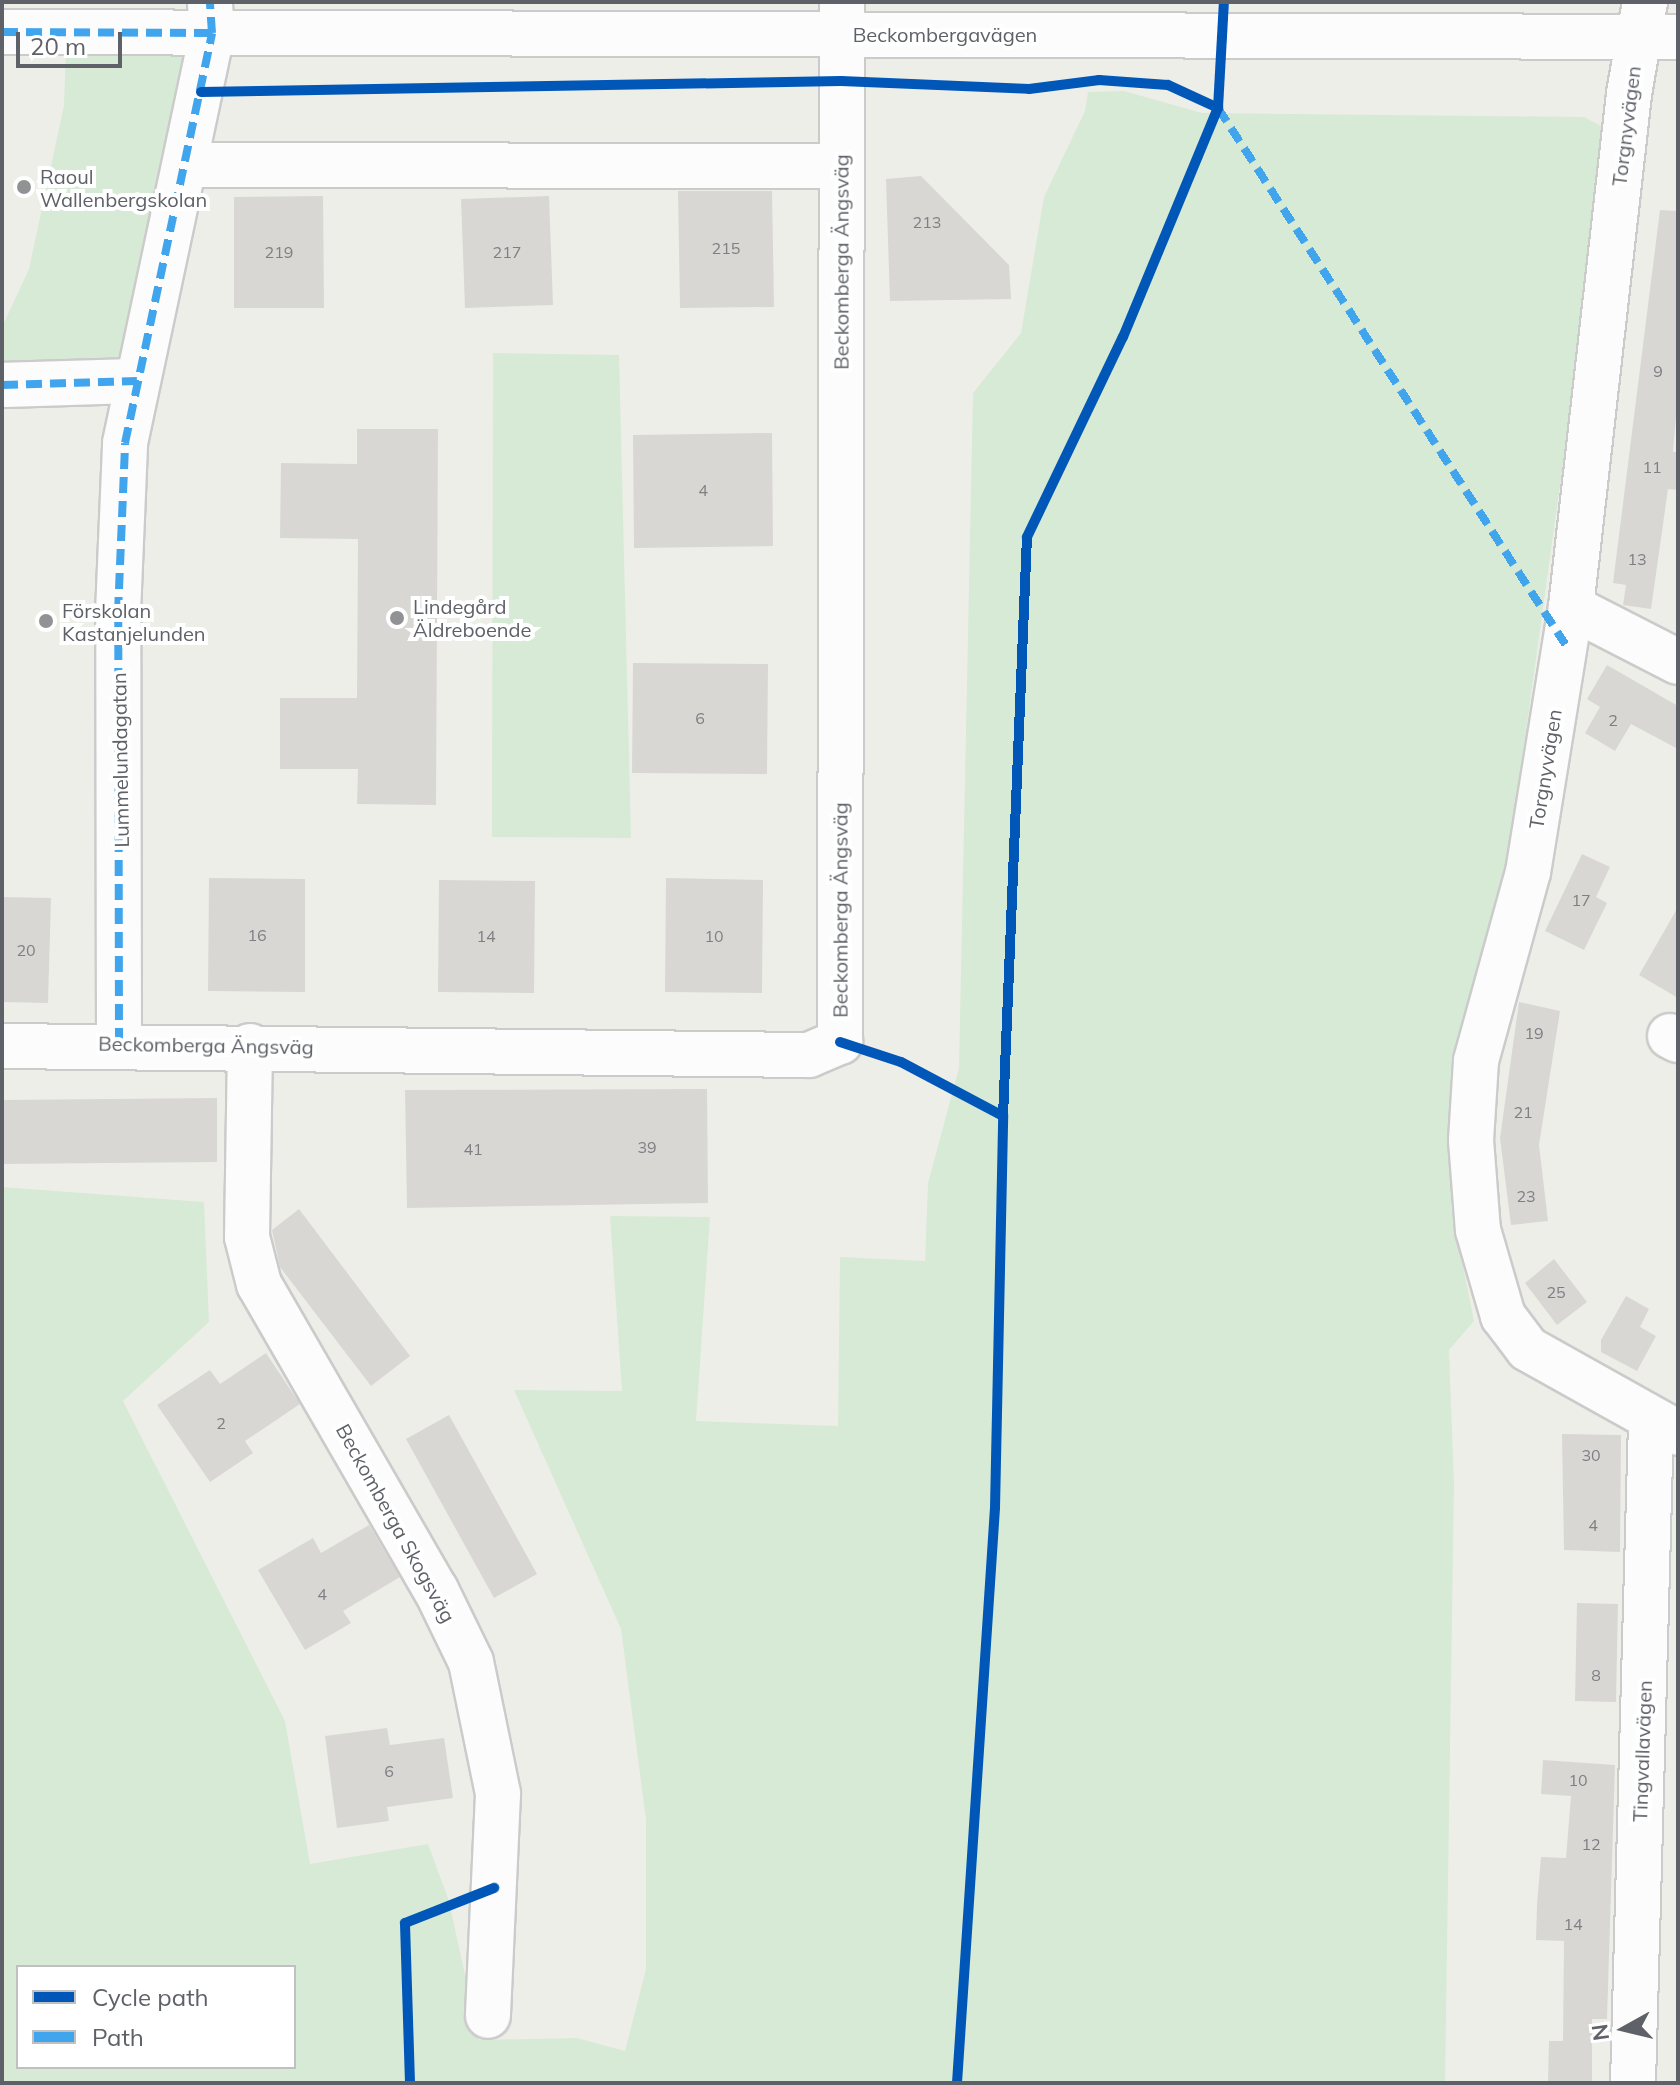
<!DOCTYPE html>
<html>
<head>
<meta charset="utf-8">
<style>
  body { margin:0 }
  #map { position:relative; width:1680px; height:2085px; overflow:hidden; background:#eeeee9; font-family:Mulish,sans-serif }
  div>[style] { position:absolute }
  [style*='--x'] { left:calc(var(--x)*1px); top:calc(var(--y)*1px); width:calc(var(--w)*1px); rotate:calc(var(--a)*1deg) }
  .green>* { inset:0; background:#d7ead6 }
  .building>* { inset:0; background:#d8d7d4 }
  .roads { filter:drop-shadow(2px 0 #cbcbcb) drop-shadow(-2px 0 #cbcbcb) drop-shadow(0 2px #cbcbcb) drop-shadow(0 -2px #cbcbcb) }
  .minor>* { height:44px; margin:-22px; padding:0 22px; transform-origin:22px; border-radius:22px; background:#fcfcfc }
  .quiet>* { height:8px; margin-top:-4px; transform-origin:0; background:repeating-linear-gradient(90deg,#41a5ee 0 16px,transparent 0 24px) }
  .cycleway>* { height:10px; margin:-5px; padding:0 5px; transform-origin:5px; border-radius:5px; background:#0057b8 }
  .dots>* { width:22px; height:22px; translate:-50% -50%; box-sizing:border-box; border:4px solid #fff; border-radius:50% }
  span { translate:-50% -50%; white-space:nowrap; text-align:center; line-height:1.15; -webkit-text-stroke:8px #fff; paint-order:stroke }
  .number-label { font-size:16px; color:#7d7f83 }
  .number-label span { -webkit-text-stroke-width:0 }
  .street-label { font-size:20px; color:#5e6167 }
  .poi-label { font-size:20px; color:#5e6167 }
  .left { translate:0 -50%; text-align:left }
  .frame { position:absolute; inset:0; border:4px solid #5e6167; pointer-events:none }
  .legend { position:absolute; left:16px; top:1965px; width:280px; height:104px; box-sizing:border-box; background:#fff; border:2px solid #bfc0c2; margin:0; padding:10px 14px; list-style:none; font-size:24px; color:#5e6167 }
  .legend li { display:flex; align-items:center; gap:16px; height:40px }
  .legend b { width:40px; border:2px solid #bfc0c2 }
  .north { position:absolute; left:1584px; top:1989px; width:80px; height:80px; -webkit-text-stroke:6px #fff; paint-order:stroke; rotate:262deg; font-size:22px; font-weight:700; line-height:32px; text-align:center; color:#5e6167 }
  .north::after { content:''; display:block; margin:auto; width:28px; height:36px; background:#5e6167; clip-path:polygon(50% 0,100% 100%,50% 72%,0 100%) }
  .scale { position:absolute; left:16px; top:32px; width:106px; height:36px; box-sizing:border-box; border:4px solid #5e6167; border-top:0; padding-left:10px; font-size:24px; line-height:28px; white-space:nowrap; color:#5e6167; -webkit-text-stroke:6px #fff; paint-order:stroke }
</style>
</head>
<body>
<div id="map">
  <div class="green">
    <div style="clip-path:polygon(185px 47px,194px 67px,124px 367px,2px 368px,2px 327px,29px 269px,64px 105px,66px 50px)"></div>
    <div style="clip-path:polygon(evenodd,1124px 91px,1202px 113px,1584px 117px,1609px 130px,1510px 847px,1460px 1042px,1449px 1149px,1452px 1211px,1474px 1321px,1449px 1350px,1454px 1484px,1445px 2083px,2px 2083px,2px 1187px,204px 1202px,209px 1322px,123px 1401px,285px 1721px,310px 1864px,428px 1844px,449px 1901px,479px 2040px,577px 2038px,625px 2051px,646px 1969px,646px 1820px,621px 1629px,514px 1390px,622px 1391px,610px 1216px,710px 1217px,696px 1421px,838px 1426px,840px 1257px,925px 1261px,928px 1183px,959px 1068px,973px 393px,1021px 333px,1044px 197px,1085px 111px,1088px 92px,1124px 91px,18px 1967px,294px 1967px,294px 2067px,18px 2067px,18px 1967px)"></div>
    <div style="clip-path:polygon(493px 353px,619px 355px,631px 838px,492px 837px)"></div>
  </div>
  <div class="building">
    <div style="clip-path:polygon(921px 176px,1009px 265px,1011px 299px,890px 301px,886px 179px)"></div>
    <div style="clip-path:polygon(678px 191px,772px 191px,774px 307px,680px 308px)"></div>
    <div style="clip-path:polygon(323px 196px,324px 308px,234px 308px,234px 197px)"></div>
    <div style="clip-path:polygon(549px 196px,553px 305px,465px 308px,461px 199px)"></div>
    <div style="clip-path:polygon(1660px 210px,1678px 211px,1678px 393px,1673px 452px,1678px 452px,1678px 490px,1668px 489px,1651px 609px,1623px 605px,1626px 585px,1613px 583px)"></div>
    <div style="clip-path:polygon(357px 429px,438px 429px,436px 805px,357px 804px,358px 769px,280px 769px,280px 698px,357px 698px,358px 539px,280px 538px,281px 463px,357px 464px)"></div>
    <div style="clip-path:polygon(772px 433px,773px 546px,634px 548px,633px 435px)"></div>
    <div style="clip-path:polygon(633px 663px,768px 664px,767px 774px,632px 773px)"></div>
    <div style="clip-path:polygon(1607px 665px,1678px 706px,1678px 749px,1631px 724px,1615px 751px,1585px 733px,1600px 707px,1587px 699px)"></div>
    <div style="clip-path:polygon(1582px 854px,1610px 867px,1596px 897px,1607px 903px,1584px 950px,1545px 931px)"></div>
    <div style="clip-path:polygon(209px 878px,305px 879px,305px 992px,208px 991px)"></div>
    <div style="clip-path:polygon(666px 878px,763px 880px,762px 993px,665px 992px)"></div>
    <div style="clip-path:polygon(439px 880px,535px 881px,534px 993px,438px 992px)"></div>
    <div style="clip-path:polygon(2px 897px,51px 898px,48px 1003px,2px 1002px)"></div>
    <div style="clip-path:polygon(1678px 907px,1678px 998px,1639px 975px)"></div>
    <div style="clip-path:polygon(1519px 1002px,1560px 1011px,1539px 1145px,1548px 1221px,1511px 1225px,1500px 1138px)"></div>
    <div style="clip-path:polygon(707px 1089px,708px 1203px,407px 1208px,405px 1090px)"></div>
    <div style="clip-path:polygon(217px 1098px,217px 1162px,2px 1164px,2px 1100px)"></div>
    <div style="clip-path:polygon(299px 1209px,410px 1356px,371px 1386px,280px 1267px,272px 1230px)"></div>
    <div style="clip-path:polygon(1554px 1259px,1587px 1302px,1557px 1325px,1525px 1283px)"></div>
    <div style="clip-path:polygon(1626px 1296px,1649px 1309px,1640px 1327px,1656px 1336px,1637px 1371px,1601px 1352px,1601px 1340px)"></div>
    <div style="clip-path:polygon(266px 1353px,300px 1404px,245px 1441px,253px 1453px,210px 1482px,157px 1405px,210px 1370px,220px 1384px)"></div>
    <div style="clip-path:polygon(449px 1415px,537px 1574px,494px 1598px,406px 1439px)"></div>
    <div style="clip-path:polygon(1562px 1434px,1621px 1435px,1620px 1552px,1564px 1550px)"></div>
    <div style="clip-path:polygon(369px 1525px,400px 1577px,343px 1611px,351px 1623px,305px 1650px,258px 1570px,313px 1538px,321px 1553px)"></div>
    <div style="clip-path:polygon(1577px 1603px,1618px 1604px,1616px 1702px,1575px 1701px)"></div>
    <div style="clip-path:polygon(387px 1728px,390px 1745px,444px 1738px,453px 1798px,387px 1807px,389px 1821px,337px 1828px,325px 1736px)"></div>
    <div style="clip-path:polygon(1543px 1760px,1615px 1765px,1607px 2019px,1592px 2019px,1592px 2083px,1548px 2083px,1549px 2041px,1563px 2041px,1564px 1941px,1536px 1940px,1537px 1905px,1541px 1857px,1566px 1858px,1571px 1796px,1541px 1794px)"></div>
  </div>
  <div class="roads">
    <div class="minor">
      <div style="--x:1645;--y:2;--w:93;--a:99.9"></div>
      <div style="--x:1629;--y:94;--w:516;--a:96.45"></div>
      <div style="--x:1571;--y:607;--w:268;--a:99.2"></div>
      <div style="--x:1528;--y:872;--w:196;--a:105.4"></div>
      <div style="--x:1476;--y:1061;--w:79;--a:93.6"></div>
      <div style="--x:1471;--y:1140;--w:90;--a:85.6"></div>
      <div style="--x:1478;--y:1230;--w:90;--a:73.8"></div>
      <div style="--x:1503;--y:1316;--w:41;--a:52.9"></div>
      <div style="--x:1528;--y:1349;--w:172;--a:29.2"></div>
      <div style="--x:2;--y:32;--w:1676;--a:0.17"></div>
      <div style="--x:186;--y:165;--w:655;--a:0.09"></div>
      <div style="--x:2;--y:385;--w:135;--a:-1.7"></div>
      <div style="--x:1571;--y:607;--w:120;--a:27.2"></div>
      <div style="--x:1670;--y:1036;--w:9;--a:27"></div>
      <div style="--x:119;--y:1044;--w:431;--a:-90.1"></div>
      <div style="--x:118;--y:613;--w:170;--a:-87.6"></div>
      <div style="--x:125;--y:443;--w:419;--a:-78"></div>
      <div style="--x:212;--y:33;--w:29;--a:-94"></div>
      <div style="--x:2;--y:1046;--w:807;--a:0.64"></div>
      <div style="--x:809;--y:1055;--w:34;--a:-23"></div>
      <div style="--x:840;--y:1042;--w:1040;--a:-89.89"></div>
      <div style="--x:250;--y:1046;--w:191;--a:90.9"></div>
      <div style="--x:247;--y:1237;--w:49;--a:75.7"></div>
      <div style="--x:259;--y:1284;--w:354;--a:60"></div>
      <div style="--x:436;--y:1590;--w:80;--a:64.1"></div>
      <div style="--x:471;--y:1662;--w:135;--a:78.4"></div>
      <div style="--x:498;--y:1794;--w:222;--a:92.6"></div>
      <div style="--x:1633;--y:2083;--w:663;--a:-88.44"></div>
    </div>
  </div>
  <div class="quiet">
    <div style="--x:2;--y:32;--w:210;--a:0.3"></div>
    <div style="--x:1218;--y:108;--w:639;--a:57.08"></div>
    <div style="--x:2;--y:385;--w:135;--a:-1.7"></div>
    <div style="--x:119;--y:1044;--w:431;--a:-90.1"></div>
    <div style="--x:118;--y:613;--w:170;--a:-87.6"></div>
    <div style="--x:125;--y:443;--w:419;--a:-78"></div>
    <div style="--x:212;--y:33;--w:31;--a:-94"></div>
  </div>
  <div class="cycleway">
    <div style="--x:201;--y:92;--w:640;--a:-0.98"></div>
    <div style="--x:841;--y:81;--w:188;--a:2.4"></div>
    <div style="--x:1029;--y:89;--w:71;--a:-7.3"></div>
    <div style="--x:1099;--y:80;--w:69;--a:4.1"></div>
    <div style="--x:1168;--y:85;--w:55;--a:24.7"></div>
    <div style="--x:840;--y:1042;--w:64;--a:18.2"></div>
    <div style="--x:901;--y:1062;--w:115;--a:27.9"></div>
    <div style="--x:410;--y:2083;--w:160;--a:-91.8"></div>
    <div style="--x:405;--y:1923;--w:96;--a:-21.5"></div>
    <div style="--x:957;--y:2083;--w:576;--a:-86.22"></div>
    <div style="--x:995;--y:1508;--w:392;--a:-88.8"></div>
    <div style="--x:1003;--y:1116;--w:579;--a:-87.63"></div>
    <div style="--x:1027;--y:537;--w:222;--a:-64.4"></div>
    <div style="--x:1123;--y:337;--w:248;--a:-67.5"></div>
    <div style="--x:1218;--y:108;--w:106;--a:-86.8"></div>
  </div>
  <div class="dots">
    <div style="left:24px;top:187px;background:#909294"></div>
    <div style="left:397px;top:618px;background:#909294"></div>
    <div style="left:46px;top:621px;background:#909294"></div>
  </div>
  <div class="number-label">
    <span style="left:927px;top:222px">213</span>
    <span style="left:726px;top:248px">215</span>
    <span style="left:279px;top:252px">219</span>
    <span style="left:507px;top:252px">217</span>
    <span style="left:1658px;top:371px">9</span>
    <span style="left:1652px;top:467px">11</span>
    <span style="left:703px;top:490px">4</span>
    <span style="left:1637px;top:559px">13</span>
    <span style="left:700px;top:718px">6</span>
    <span style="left:1613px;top:720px">2</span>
    <span style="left:1581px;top:900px">17</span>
    <span style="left:257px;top:935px">16</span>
    <span style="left:486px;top:936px">14</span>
    <span style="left:714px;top:936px">10</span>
    <span style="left:26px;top:950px">20</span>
    <span style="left:1534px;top:1033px">19</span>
    <span style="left:1523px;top:1112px">21</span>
    <span style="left:647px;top:1147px">39</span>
    <span style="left:473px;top:1149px">41</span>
    <span style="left:1526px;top:1196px">23</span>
    <span style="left:1556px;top:1292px">25</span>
    <span style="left:221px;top:1423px">2</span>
    <span style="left:1591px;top:1455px">30</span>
    <span style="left:1593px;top:1525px">4</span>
    <span style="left:322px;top:1594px">4</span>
    <span style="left:1596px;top:1675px">8</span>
    <span style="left:389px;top:1771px">6</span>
    <span style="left:1578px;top:1780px">10</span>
    <span style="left:1591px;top:1844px">12</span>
    <span style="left:1573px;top:1924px">14</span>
  </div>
  <div class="street-label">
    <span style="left:945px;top:34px">Beckombergavägen</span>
    <span style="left:1626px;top:126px;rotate:-83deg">Torgnyvägen</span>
    <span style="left:841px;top:262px;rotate:-90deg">Beckomberga Ängsväg</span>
    <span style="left:120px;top:760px;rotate:-91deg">Lummelundagatan</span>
    <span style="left:1545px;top:769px;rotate:-81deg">Torgnyvägen</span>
    <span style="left:840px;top:910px;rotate:-90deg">Beckomberga Ängsväg</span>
    <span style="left:206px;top:1045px;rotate:1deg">Beckomberga Ängsväg</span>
    <span style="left:396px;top:1523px;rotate:61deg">Beckomberga Skogsväg</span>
    <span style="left:1642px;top:1751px;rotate:-88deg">Tingvallavägen</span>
  </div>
  <div class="poi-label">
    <span class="left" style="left:40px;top:188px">Raoul<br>Wallenbergskolan</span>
    <span class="left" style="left:413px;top:618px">Lindegård<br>Äldreboende</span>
    <span class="left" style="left:62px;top:622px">Förskolan<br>Kastanjelunden</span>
  </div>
  <div class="frame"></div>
  <ul class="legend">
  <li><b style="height:10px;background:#0057b8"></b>Cycle path</li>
  <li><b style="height:10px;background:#41a5ee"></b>Path</li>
  </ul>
  <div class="north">N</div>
  <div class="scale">20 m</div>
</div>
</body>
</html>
